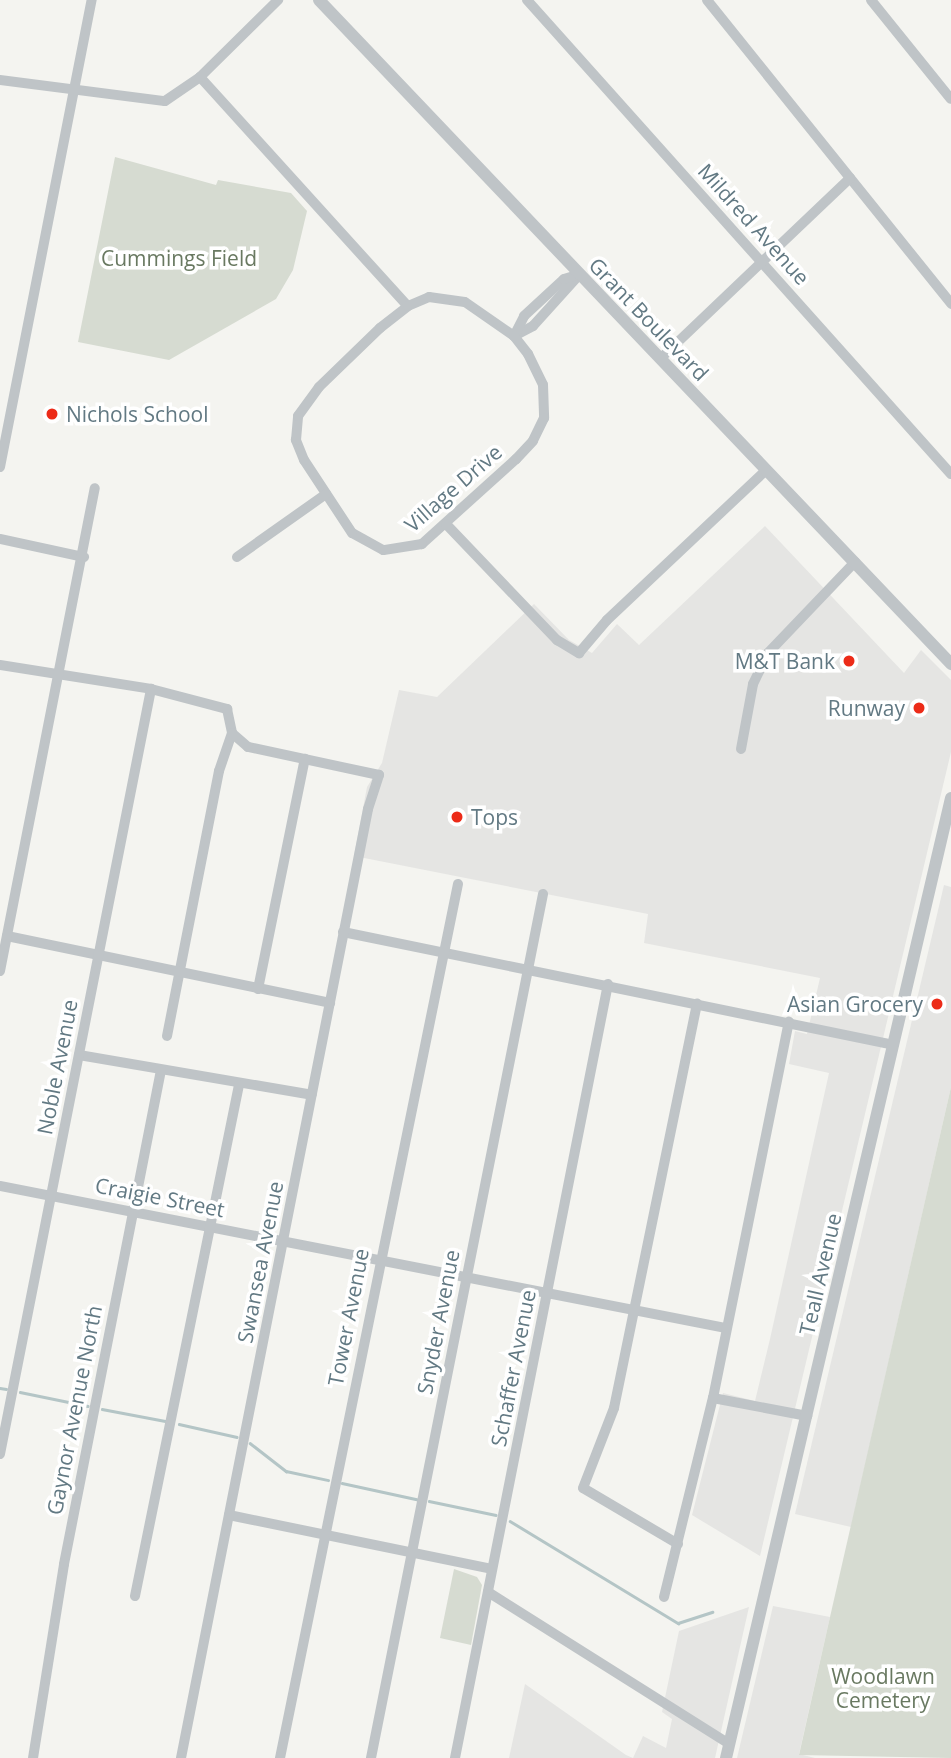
<!DOCTYPE html>
<html>
<head>
<meta charset="utf-8">
<style>
  body { margin:0 }
  #map { position:relative; width:951px; height:1758px; overflow:hidden; background:#f4f4f0; font-family:"Open Sans",sans-serif }
  div>[style] { position:absolute }
  [style*='--x'] { left:calc(var(--x)*1px); top:calc(var(--y)*1px); width:calc(var(--w)*1px); rotate:calc(var(--a)*1deg) }
  .built>* { inset:0; background:#e5e5e3 }
  .green>* { inset:0; background:#d6dbd1 }
  .stream>* { height:2.5px; margin:-1.25px; padding:0 1.25px; transform-origin:1.25px; border-radius:1.25px; background:#b4c5c6 }
  .minor>* { height:10px; margin:-5px; padding:0 5px; transform-origin:5px; border-radius:5px; background:#bfc4c7 }
  .tertiary>* { height:12px; margin:-6px; padding:0 6px; transform-origin:6px; border-radius:6px; background:#bfc4c7 }
  .dots>* { width:19px; height:19px; translate:-50% -50%; box-sizing:border-box; border:4px solid #fff; border-radius:50% }
  span { translate:-50% -50%; white-space:nowrap; text-align:center; line-height:1.15; -webkit-text-stroke:7px #fff; paint-order:stroke }
  .street-label { font-size:21px; color:#627983 }
  .park-label { font-size:21px; color:#697961 }
  .poi-label { font-size:21px; color:#627983 }
  .left { translate:0 -50%; text-align:left }
  .right { translate:-100% -50%; text-align:right }
</style>
</head>
<body>
<div id="map">
  <div class="built">
    <div style="clip-path:polygon(765px 526px,904px 673px,921px 650px,951px 680px,951px 752px,760px 1556px,692px 1515px,723px 1393px,755px 1401px,770px 1339px,829px 1073px,789px 1064px,795px 1031px,807px 1034px,820px 978px,644px 943px,648px 914px,354px 856px,367px 787px,382px 763px,399px 690px,437px 697px,534px 604px,569px 640px,592px 653px,617px 624px,639px 645px)"></div>
    <div style="clip-path:polygon(944px 885px,951px 887px,951px 1087px,851px 1527px,795px 1514px)"></div>
    <div style="clip-path:polygon(773px 1606px,830px 1617px,799px 1754px,815px 1758px,737px 1758px)"></div>
    <div style="clip-path:polygon(749px 1607px,715px 1758px,509px 1758px,525px 1684px,626px 1755px,633px 1758px,643px 1736px,666px 1748px,672px 1719px,662px 1712px,679px 1631px)"></div>
  </div>
  <div class="green">
    <div style="clip-path:polygon(115px 157px,216px 185px,218px 180px,291px 193px,307px 211px,293px 270px,276px 299px,169px 360px,78px 342px)"></div>
    <div style="clip-path:polygon(951px 1087px,951px 1758px,799px 1755px,830px 1617px)"></div>
    <div style="clip-path:polygon(454px 1569px,477px 1577px,482px 1585px,471px 1645px,440px 1638px)"></div>
  </div>
  <div class="stream">
    <div style="--x:0;--y:1388;--w:6;--a:9"></div>
    <div style="--x:20;--y:1392;--w:69;--a:11.6"></div>
    <div style="--x:102;--y:1409;--w:64;--a:10.8"></div>
    <div style="--x:179;--y:1424;--w:59;--a:12.6"></div>
    <div style="--x:250;--y:1443;--w:46;--a:37.9"></div>
    <div style="--x:286;--y:1471;--w:43;--a:12.1"></div>
    <div style="--x:342;--y:1483;--w:76;--a:12.2"></div>
    <div style="--x:429;--y:1501;--w:68;--a:11.8"></div>
    <div style="--x:510;--y:1521;--w:197;--a:31.3"></div>
    <div style="--x:678;--y:1623;--w:36;--a:-18"></div>
  </div>
  <div class="minor">
    <div style="--x:527;--y:0;--w:636;--a:48.19"></div>
    <div style="--x:707;--y:0;--w:390;--a:51.2"></div>
    <div style="--x:871;--y:0;--w:127;--a:51.1"></div>
    <div style="--x:200;--y:77;--w:309;--a:47.8"></div>
    <div style="--x:0;--y:80;--w:166;--a:7.3"></div>
    <div style="--x:165;--y:101;--w:42;--a:-34.4"></div>
    <div style="--x:200;--y:77;--w:110;--a:-44.6"></div>
    <div style="--x:580;--y:274;--w:70;--a:132.1"></div>
    <div style="--x:533;--y:326;--w:21;--a:152"></div>
    <div style="--x:514;--y:336;--w:22;--a:-63"></div>
    <div style="--x:524;--y:316;--w:54;--a:-42.8"></div>
    <div style="--x:564;--y:279;--w:17;--a:-17"></div>
    <div style="--x:429;--y:297;--w:36;--a:8"></div>
    <div style="--x:465;--y:302;--w:60;--a:34.8"></div>
    <div style="--x:514;--y:336;--w:23;--a:52"></div>
    <div style="--x:528;--y:354;--w:34;--a:64"></div>
    <div style="--x:543;--y:385;--w:33;--a:88"></div>
    <div style="--x:544;--y:418;--w:25;--a:116"></div>
    <div style="--x:533;--y:441;--w:25;--a:133"></div>
    <div style="--x:516;--y:459;--w:127;--a:137.9"></div>
    <div style="--x:422;--y:544;--w:39;--a:171"></div>
    <div style="--x:383;--y:550;--w:35;--a:-151"></div>
    <div style="--x:352;--y:533;--w:87;--a:-123.3"></div>
    <div style="--x:304;--y:460;--w:22;--a:-112"></div>
    <div style="--x:296;--y:440;--w:24;--a:-85"></div>
    <div style="--x:298;--y:416;--w:36;--a:-54"></div>
    <div style="--x:319;--y:387;--w:85;--a:-44"></div>
    <div style="--x:380;--y:328;--w:36;--a:-38"></div>
    <div style="--x:408;--y:306;--w:23;--a:-23"></div>
    <div style="--x:661;--y:358;--w:261;--a:-43.6"></div>
    <div style="--x:0;--y:467;--w:476;--a:-78.9"></div>
    <div style="--x:446;--y:524;--w:161;--a:46.3"></div>
    <div style="--x:557;--y:640;--w:26;--a:31"></div>
    <div style="--x:579;--y:653;--w:43;--a:-49.7"></div>
    <div style="--x:607;--y:620;--w:219;--a:-43.3"></div>
    <div style="--x:0;--y:539;--w:86;--a:12.1"></div>
    <div style="--x:237;--y:557;--w:109;--a:-35.3"></div>
    <div style="--x:0;--y:665;--w:153;--a:9"></div>
    <div style="--x:151;--y:689;--w:79;--a:14.7"></div>
    <div style="--x:227;--y:709;--w:25;--a:78"></div>
    <div style="--x:232;--y:733;--w:40;--a:108.9"></div>
    <div style="--x:219;--y:771;--w:270;--a:101.1"></div>
    <div style="--x:741;--y:749;--w:66;--a:-79.5"></div>
    <div style="--x:753;--y:684;--w:34;--a:-64"></div>
    <div style="--x:768;--y:653;--w:126;--a:-46.3"></div>
    <div style="--x:343;--y:932;--w:562;--a:11.59"></div>
    <div style="--x:7;--y:936;--w:330;--a:11.7"></div>
    <div style="--x:0;--y:971;--w:492;--a:-78.9"></div>
    <div style="--x:258;--y:989;--w:235;--a:-78.5"></div>
    <div style="--x:79;--y:1055;--w:236;--a:9.7"></div>
    <div style="--x:0;--y:1186;--w:740;--a:11.07"></div>
    <div style="--x:713;--y:1398;--w:96;--a:10.8"></div>
    <div style="--x:0;--y:1454;--w:780;--a:-78.83"></div>
    <div style="--x:229;--y:1515;--w:268;--a:11.6"></div>
    <div style="--x:678;--y:1544;--w:110;--a:-149.5"></div>
    <div style="--x:583;--y:1488;--w:86;--a:-68.8"></div>
    <div style="--x:614;--y:1408;--w:413;--a:-78.4"></div>
    <div style="--x:488;--y:1592;--w:285;--a:32.2"></div>
    <div style="--x:135;--y:1596;--w:521;--a:-78.5"></div>
    <div style="--x:664;--y:1597;--w:205;--a:-76.2"></div>
    <div style="--x:713;--y:1398;--w:384;--a:-78.6"></div>
    <div style="--x:33;--y:1758;--w:196;--a:-80.9"></div>
    <div style="--x:64;--y:1564;--w:503;--a:-78.89"></div>
    <div style="--x:181;--y:1758;--w:967;--a:-78.85"></div>
    <div style="--x:368;--y:809;--w:36;--a:-72"></div>
    <div style="--x:379;--y:775;--w:134;--a:-167.9"></div>
    <div style="--x:248;--y:747;--w:21;--a:-139"></div>
    <div style="--x:280;--y:1758;--w:892;--a:-78.49"></div>
    <div style="--x:371;--y:1758;--w:881;--a:-78.74"></div>
    <div style="--x:455;--y:1758;--w:789;--a:-78.82"></div>
  </div>
  <div class="tertiary">
    <div style="--x:319;--y:0;--w:917;--a:46.41"></div>
    <div style="--x:726;--y:1758;--w:986;--a:-76.81"></div>
  </div>
  <div class="dots">
    <div style="left:52px;top:414px;background:#ec2b18"></div>
    <div style="left:849px;top:661px;background:#ec2b18"></div>
    <div style="left:919px;top:708px;background:#ec2b18"></div>
    <div style="left:457px;top:817px;background:#ec2b18"></div>
    <div style="left:937px;top:1004px;background:#ec2b18"></div>
  </div>
  <div class="street-label">
    <span style="left:754px;top:224px;rotate:48deg">Mildred Avenue</span>
    <span style="left:649px;top:319px;rotate:46deg">Grant Boulevard</span>
    <span style="left:453px;top:488px;rotate:-41deg">Village Drive</span>
    <span style="left:57px;top:1067px;rotate:-79deg">Noble Avenue</span>
    <span style="left:160px;top:1197px;rotate:11deg">Craigie Street</span>
    <span style="left:260px;top:1262px;rotate:-79deg">Swansea Avenue</span>
    <span style="left:820px;top:1274px;rotate:-77deg">Teall Avenue</span>
    <span style="left:348px;top:1317px;rotate:-79deg">Tower Avenue</span>
    <span style="left:438px;top:1322px;rotate:-79deg">Snyder Avenue</span>
    <span style="left:513px;top:1368px;rotate:-79deg">Schaffer Avenue</span>
    <span style="left:74px;top:1410px;rotate:-79deg">Gaynor Avenue North</span>
  </div>
  <div class="park-label">
    <span style="left:179px;top:258px">Cummings Field</span>
    <span style="left:883px;top:1688px">Woodlawn<br>Cemetery</span>
  </div>
  <div class="poi-label">
    <span class="left" style="left:66px;top:414px">Nichols School</span>
    <span class="right" style="left:835px;top:661px">M&amp;T Bank</span>
    <span class="right" style="left:905px;top:708px">Runway</span>
    <span class="left" style="left:471px;top:817px">Tops</span>
    <span class="right" style="left:923px;top:1004px">Asian Grocery</span>
  </div>
</div>
</body>
</html>
